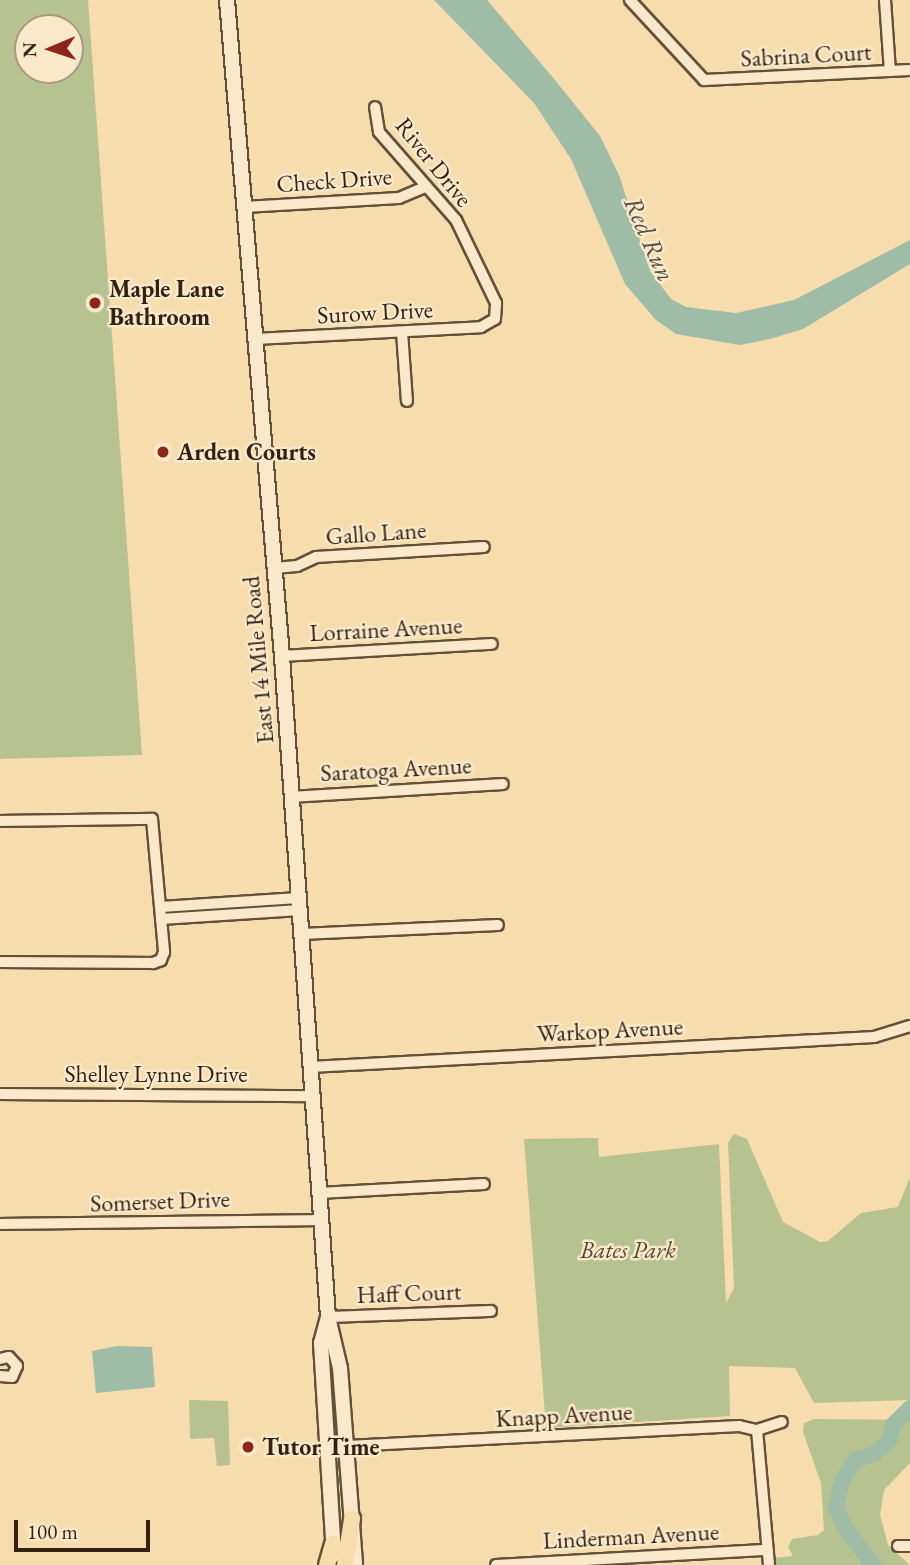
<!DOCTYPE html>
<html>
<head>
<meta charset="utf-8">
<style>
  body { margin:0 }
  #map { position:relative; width:910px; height:1565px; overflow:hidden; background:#f7dcad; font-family:"EB Garamond",serif }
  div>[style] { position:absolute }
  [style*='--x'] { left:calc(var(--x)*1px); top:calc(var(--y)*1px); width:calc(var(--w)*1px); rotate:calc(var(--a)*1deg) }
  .green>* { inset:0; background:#b6c28f }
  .water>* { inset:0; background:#9ebca6 }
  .river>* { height:16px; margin:-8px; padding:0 8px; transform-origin:8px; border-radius:8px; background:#9ebca6 }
  .roads { filter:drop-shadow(2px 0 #64503a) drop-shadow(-2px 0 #64503a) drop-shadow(0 2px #64503a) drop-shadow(0 -2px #64503a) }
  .minor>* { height:10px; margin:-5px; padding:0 5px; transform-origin:5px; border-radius:5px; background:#fae8ca }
  .secondary>* { height:14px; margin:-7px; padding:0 7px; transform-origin:7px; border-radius:7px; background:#fae8ca }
  .primary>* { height:16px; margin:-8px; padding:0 8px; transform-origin:8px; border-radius:8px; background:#f7dcad }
  .dots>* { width:19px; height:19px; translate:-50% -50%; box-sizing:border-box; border:4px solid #fae8ca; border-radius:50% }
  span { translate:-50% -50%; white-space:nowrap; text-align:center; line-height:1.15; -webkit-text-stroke:5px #fae8ca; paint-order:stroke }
  .street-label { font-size:24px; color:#332214 }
  .poi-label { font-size:24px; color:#332214; font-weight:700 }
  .left { translate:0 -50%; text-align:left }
  .park-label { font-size:24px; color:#544a33; font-style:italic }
  .water-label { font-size:26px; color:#535040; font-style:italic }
  .north { position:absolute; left:14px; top:14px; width:70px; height:70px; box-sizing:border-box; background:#fae8ca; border:2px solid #aa9981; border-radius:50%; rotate:268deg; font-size:19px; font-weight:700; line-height:28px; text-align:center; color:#332214 }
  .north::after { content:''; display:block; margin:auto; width:24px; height:32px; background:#8f2418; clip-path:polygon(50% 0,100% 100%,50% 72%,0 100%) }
  .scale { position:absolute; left:14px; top:1520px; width:136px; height:32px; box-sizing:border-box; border:4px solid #332214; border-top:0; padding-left:9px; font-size:21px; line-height:24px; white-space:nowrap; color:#332214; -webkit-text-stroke:5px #fae8ca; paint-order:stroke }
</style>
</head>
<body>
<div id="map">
  <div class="green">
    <div style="clip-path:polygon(evenodd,0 0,88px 0,142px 755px,0 759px,0 0,28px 28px,70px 28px,70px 70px,28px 70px,28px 28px)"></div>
    <div style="clip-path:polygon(734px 1134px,747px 1139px,783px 1222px,820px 1242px,828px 1241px,861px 1213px,898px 1207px,910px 1177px,910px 1400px,814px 1403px,795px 1368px,729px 1366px,730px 1416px,546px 1428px,524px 1139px,598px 1138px,599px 1157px,719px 1144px,726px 1303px,734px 1288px,728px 1143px)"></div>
    <div style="clip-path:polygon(189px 1400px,228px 1401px,230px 1465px,217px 1466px,214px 1438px,190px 1439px)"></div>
    <div style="clip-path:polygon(814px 1419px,910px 1420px,910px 1463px,884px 1490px,880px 1515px,888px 1545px,910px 1565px,773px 1565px,773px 1558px,793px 1556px,788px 1547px,792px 1539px,818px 1535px,824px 1530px,821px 1483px,803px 1432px,804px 1423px)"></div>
  </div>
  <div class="water">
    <div style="clip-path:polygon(434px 0,487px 0,555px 80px,600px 136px,619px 175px,650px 271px,671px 299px,686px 307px,736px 313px,794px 300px,910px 240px,910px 264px,803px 329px,770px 339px,740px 345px,676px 334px,656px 320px,625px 284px,571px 159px,534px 103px)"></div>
    <div style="clip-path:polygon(117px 1346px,152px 1347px,155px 1387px,96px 1393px,92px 1351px)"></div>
  </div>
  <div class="river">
    <div style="--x:873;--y:1565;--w:49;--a:-126.6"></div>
    <div style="--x:844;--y:1526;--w:22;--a:-112"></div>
    <div style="--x:836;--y:1506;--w:26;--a:-77"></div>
    <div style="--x:842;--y:1481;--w:25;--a:-58"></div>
    <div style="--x:855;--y:1460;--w:20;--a:-18"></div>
    <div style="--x:874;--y:1454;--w:20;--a:-41"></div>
    <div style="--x:889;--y:1441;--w:18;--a:-74"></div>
    <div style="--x:894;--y:1424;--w:23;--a:-45"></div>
  </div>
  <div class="roads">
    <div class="minor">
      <div style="--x:630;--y:0;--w:109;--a:47.2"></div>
      <div style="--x:704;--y:80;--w:206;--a:-2.8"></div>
      <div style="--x:885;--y:0;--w:71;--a:86"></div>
      <div style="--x:244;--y:207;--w:155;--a:-3.3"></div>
      <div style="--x:399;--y:198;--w:28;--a:-23"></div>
      <div style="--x:402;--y:332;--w:69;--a:85.9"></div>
      <div style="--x:255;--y:339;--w:226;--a:-3"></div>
      <div style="--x:481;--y:327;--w:16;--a:-30"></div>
      <div style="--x:495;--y:319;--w:16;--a:-86"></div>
      <div style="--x:496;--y:303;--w:92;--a:-115.7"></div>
      <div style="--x:456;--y:220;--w:117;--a:-131.2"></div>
      <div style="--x:379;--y:132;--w:25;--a:-99"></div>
      <div style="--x:274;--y:568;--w:23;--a:-5"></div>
      <div style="--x:297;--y:566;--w:21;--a:-25"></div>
      <div style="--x:316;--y:557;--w:168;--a:-3.4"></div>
      <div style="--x:282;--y:656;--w:210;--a:-3.3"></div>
      <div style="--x:291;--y:797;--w:212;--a:-3.5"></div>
      <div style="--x:0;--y:821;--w:152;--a:-0.8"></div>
      <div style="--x:152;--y:819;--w:134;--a:84.8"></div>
      <div style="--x:164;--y:952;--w:9;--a:111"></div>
      <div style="--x:161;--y:960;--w:9;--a:159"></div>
      <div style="--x:153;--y:963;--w:153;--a:-179.6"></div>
      <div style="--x:161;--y:907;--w:138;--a:-3.7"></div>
      <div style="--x:161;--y:919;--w:139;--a:-3.7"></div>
      <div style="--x:301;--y:934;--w:197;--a:-2.6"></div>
      <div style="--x:310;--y:1067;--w:565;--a:-3.04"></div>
      <div style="--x:874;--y:1037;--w:38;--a:-17"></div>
      <div style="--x:0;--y:1094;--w:312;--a:0.4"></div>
      <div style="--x:319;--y:1193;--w:165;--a:-3.1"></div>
      <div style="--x:0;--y:1224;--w:321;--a:-0.7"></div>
      <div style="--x:328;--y:1317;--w:163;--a:-2.1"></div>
      <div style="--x:0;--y:1359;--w:9;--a:-13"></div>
      <div style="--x:9;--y:1357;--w:12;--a:48"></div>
      <div style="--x:17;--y:1366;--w:12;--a:114"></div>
      <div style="--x:12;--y:1377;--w:12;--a:-175"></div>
      <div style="--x:757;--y:1430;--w:136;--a:84.9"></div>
      <div style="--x:347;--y:1446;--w:393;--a:-2.9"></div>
      <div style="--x:739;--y:1426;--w:18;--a:13"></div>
      <div style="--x:757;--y:1430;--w:26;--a:-18"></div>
      <div style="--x:898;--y:1546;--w:12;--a:0"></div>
      <div style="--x:496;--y:1565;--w:272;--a:-3.2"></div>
    </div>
    <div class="secondary">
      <div style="--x:227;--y:0;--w:658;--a:85.21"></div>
      <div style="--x:282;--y:656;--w:663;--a:86.02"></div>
      <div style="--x:328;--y:1317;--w:52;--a:76.8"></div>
      <div style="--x:340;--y:1368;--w:198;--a:85.6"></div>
      <div style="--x:328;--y:1317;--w:27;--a:105"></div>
      <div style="--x:321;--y:1343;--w:212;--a:86.5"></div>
    </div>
    <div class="primary">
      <div style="--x:327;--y:1565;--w:22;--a:-74"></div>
      <div style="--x:345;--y:1565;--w:47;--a:-81.3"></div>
    </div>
  </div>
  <div class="dots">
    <div style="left:95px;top:303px;background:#8f2418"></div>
    <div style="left:163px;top:452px;background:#8f2418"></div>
    <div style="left:248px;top:1447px;background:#8f2418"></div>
  </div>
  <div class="street-label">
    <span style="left:806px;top:55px;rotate:-3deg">Sabrina Court</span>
    <span style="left:434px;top:162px;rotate:51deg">River Drive</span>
    <span style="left:334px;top:180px;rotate:-4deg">Check Drive</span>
    <span style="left:375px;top:312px;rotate:-3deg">Surow Drive</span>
    <span style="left:376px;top:533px;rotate:-4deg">Gallo Lane</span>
    <span style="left:386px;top:629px;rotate:-3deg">Lorraine Avenue</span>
    <span style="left:258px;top:660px;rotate:-95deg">East 14 Mile Road</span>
    <span style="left:396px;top:769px;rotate:-3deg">Saratoga Avenue</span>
    <span style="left:610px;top:1030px;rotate:-3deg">Warkop Avenue</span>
    <span style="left:156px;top:1074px">Shelley Lynne Drive</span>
    <span style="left:160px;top:1201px;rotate:-2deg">Somerset Drive</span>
    <span style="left:409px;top:1293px;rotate:-2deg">Haff Court</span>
    <span style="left:564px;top:1415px;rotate:-3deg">Knapp Avenue</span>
    <span style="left:631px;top:1536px;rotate:-3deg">Linderman Avenue</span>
  </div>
  <div class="poi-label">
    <span class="left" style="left:109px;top:303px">Maple Lane<br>Bathroom</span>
    <span class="left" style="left:177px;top:452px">Arden Courts</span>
    <span class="left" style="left:262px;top:1447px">Tutor Time</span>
  </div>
  <div class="park-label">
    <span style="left:628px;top:1250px">Bates Park</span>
  </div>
  <div class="water-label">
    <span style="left:649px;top:239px;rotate:66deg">Red Run</span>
  </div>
  <div class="north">N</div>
  <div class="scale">100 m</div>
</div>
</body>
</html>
